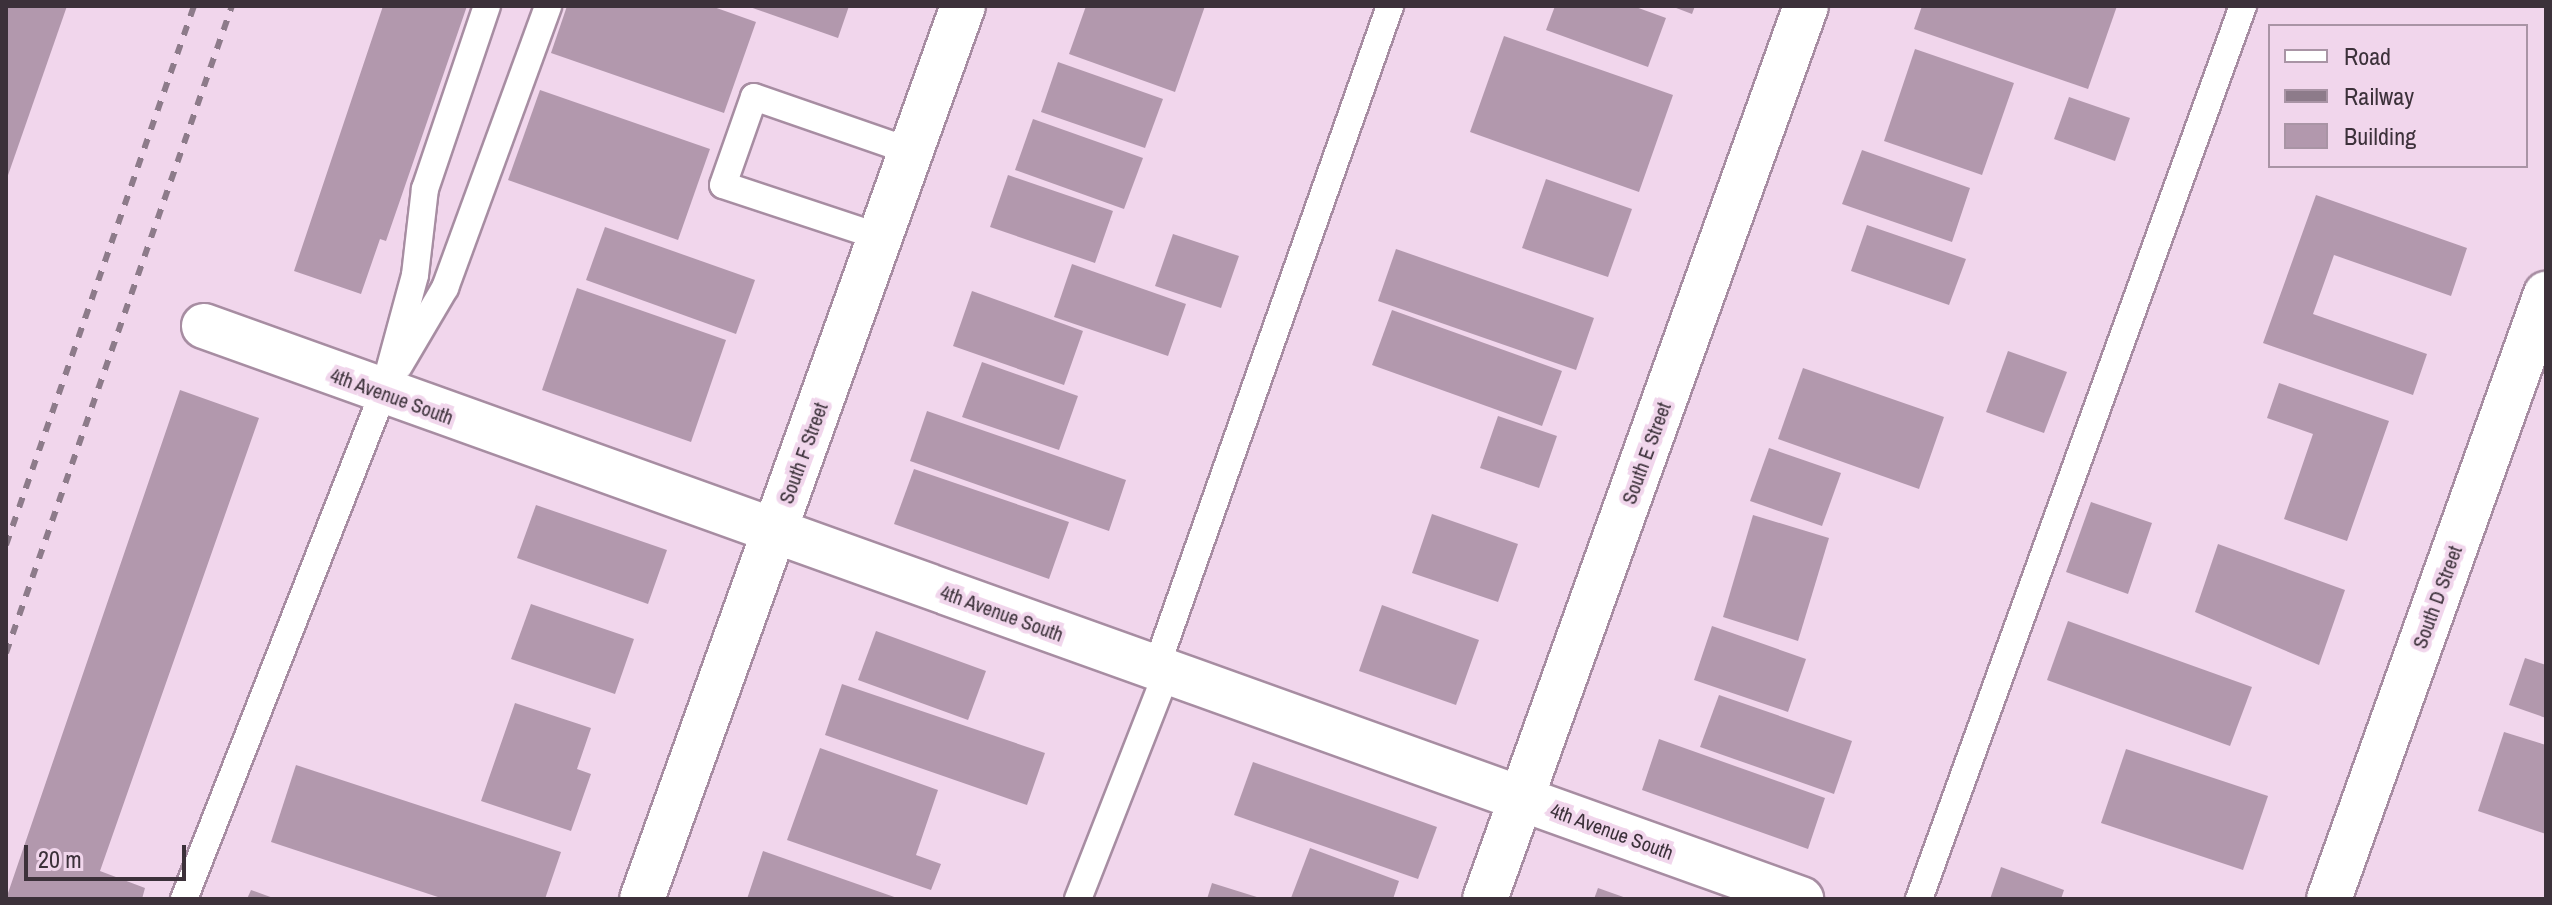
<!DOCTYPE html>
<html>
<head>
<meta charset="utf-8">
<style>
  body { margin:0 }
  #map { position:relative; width:2552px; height:905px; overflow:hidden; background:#f1d6ec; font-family:"Archivo Narrow",sans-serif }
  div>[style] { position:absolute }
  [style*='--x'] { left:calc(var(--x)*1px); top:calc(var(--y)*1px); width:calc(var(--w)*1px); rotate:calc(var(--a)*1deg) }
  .building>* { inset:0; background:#b298ad }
  .roads { filter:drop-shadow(2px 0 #a78da2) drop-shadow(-2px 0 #a78da2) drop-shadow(0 2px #a78da2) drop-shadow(0 -2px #a78da2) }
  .lane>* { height:26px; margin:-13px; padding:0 13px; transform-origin:13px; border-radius:13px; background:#fff }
  .street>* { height:44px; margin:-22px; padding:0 22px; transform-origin:22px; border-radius:22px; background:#fff }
  .rail>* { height:6px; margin-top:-3px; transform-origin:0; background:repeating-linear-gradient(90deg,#8d7b8a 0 10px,transparent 0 20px) }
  span { translate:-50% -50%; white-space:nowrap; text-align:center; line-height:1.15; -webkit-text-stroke:8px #f1d6ec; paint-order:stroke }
  .street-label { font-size:20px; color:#3c313a }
  .frame { position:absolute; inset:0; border:8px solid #3c313a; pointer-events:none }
  .legend { position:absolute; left:2268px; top:24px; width:260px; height:144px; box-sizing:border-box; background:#f1d6ec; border:2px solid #a994a5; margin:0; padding:10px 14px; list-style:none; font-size:24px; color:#3c313a }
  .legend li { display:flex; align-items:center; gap:16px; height:40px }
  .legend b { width:40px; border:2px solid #a994a5 }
  .scale { position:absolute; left:24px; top:845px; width:162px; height:36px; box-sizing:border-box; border:4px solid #3c313a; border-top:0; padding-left:10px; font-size:24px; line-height:28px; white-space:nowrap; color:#3c313a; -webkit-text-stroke:6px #f1d6ec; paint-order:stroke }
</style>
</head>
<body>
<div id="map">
  <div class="building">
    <div style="clip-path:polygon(6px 6px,67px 6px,6px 181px)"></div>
    <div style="clip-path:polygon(383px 6px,467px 6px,386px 241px,380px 239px,361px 294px,294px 271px)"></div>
    <div style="clip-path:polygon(567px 6px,711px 6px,756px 22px,724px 113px,551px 53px)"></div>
    <div style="clip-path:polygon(747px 6px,849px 6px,838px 38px)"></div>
    <div style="clip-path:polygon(1086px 6px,1205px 6px,1175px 92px,1069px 54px)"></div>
    <div style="clip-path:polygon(1555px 6px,1633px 6px,1666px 18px,1648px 67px,1546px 30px)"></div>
    <div style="clip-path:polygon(1671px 6px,1695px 6px,1692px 14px)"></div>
    <div style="clip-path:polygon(1922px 6px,2117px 6px,2088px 89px,1914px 29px)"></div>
    <div style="clip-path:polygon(1504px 36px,1673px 95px,1639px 192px,1470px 132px)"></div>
    <div style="clip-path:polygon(1915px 49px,2014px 83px,1982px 175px,1884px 141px)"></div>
    <div style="clip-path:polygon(1058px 62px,1163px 99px,1145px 148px,1041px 112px)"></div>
    <div style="clip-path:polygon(540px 90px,710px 149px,678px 240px,508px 180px)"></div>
    <div style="clip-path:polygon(2069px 97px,2130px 118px,2115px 161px,2054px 139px)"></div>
    <div style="clip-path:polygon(1033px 119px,1143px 158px,1124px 209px,1015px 170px)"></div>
    <div style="clip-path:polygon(1862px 150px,1970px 188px,1952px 242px,1842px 204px)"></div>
    <div style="clip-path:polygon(1008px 175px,1113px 211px,1095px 263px,990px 227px)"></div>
    <div style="clip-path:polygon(1546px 179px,1632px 209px,1608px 277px,1522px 248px)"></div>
    <div style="clip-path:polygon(2316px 195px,2467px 248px,2451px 296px,2334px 255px,2313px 314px,2427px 354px,2413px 395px,2263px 343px)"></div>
    <div style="clip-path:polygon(1867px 225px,1966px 259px,1949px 305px,1851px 271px)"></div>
    <div style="clip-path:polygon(605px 227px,755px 280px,736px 334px,586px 280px)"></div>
    <div style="clip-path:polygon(1173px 234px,1239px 256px,1221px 308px,1155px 286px)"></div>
    <div style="clip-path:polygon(1396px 249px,1594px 318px,1576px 370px,1378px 301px)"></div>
    <div style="clip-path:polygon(1072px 264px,1186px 304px,1168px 356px,1054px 317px)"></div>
    <div style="clip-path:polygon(577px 288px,726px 340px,691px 442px,542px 390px)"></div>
    <div style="clip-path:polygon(972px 291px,1083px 331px,1064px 385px,953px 346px)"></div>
    <div style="clip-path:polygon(1392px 310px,1562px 371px,1542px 426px,1372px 365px)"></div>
    <div style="clip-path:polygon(2008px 351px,2067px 372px,2044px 433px,1986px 412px)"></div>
    <div style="clip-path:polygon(982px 362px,1078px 396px,1059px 450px,962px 417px)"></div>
    <div style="clip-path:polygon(1803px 368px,1944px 417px,1919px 489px,1778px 439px)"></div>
    <div style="clip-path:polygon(2279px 383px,2389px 421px,2347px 541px,2284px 519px,2313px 434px,2267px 418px)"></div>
    <div style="clip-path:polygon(180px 390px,259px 418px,100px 871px,145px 888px,142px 899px,6px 899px)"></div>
    <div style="clip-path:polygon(927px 411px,1126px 480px,1109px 531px,910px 461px)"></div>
    <div style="clip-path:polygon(1498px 416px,1557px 436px,1539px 488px,1480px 468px)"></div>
    <div style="clip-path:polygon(1769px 448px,1841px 473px,1822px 526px,1750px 501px)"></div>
    <div style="clip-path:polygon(914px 469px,1069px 522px,1049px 579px,894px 524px)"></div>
    <div style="clip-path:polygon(2091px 502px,2152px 523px,2128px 594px,2066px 572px)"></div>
    <div style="clip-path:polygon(536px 505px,667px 550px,648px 604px,517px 558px)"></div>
    <div style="clip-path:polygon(1432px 514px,1518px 544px,1498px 602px,1412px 573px)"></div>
    <div style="clip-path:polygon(1753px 515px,1829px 538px,1798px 641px,1723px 617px)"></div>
    <div style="clip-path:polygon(2218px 544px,2345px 590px,2319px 665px,2195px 612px)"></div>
    <div style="clip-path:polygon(531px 604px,634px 639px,615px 694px,511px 659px)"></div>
    <div style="clip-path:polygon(1382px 605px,1479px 640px,1456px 705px,1359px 671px)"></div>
    <div style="clip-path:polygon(2068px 621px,2252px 687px,2230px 746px,2047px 680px)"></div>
    <div style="clip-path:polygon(1712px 626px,1806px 659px,1788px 712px,1694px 680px)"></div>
    <div style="clip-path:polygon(876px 631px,986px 671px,968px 720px,858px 680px)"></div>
    <div style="clip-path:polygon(2525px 658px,2546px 665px,2546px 718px,2509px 705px)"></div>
    <div style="clip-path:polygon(842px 684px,1045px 753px,1027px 805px,825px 735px)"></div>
    <div style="clip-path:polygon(1719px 695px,1852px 741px,1834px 794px,1700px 747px)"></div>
    <div style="clip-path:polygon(515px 703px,591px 728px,577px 769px,591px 774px,571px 831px,481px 801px)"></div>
    <div style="clip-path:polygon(2504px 732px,2546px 745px,2546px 834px,2478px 811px)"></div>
    <div style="clip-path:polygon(1659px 739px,1825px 798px,1808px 849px,1642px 790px)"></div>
    <div style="clip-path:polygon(820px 748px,938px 790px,916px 855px,941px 864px,931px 890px,787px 840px)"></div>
    <div style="clip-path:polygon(2126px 749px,2268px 796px,2243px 870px,2101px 823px)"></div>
    <div style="clip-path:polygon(1253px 762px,1437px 827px,1418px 879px,1234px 815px)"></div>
    <div style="clip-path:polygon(296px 765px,561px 852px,545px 899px,444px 899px,271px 842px)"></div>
    <div style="clip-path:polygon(1310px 848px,1399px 881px,1393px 899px,1291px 898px)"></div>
    <div style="clip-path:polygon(763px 851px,900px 899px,747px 899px)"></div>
    <div style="clip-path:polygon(2001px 867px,2064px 890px,2061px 899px,1990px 899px)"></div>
    <div style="clip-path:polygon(1212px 883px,1260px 898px,1260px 899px,1207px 899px)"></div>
    <div style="clip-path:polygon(1598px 888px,1629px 899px,1594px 899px)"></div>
    <div style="clip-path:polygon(251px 890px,276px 899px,247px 899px)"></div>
  </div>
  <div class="roads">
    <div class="lane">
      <div style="--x:880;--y:237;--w:165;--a:-161.7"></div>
      <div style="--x:723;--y:185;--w:93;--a:-70.6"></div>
      <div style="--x:754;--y:97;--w:165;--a:19.1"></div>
      <div style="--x:399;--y:366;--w:91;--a:-59.5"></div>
      <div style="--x:445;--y:288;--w:300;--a:-69.9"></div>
      <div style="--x:1156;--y:668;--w:702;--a:-70.53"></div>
      <div style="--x:184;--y:899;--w:544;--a:-68.53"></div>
      <div style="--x:383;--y:393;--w:122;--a:-74.8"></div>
      <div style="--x:415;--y:275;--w:87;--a:-83.4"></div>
      <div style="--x:425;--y:189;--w:193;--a:-71.3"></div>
      <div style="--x:1078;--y:899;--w:244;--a:-68.6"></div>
      <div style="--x:1919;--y:899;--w:950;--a:-70.06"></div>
    </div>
    <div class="street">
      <div style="--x:204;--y:326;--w:1697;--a:19.74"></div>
      <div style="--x:642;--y:899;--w:949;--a:-70.23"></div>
      <div style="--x:1485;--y:899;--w:949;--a:-70.23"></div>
      <div style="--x:2329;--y:899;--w:643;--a:-70.27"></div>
    </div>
  </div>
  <div class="rail">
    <div style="--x:6;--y:545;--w:571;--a:-70.77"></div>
    <div style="--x:6;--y:653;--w:685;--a:-70.75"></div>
  </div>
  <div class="street-label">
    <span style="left:392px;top:396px;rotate:20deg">4th Avenue South</span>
    <span style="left:803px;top:453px;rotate:-70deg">South F Street</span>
    <span style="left:1646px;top:453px;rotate:-70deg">South E Street</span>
    <span style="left:2437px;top:597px;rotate:-70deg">South D Street</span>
    <span style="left:1002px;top:613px;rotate:20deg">4th Avenue South</span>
    <span style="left:1612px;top:831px;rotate:20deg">4th Avenue South</span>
  </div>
  <div class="frame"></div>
  <ul class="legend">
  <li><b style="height:10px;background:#fff"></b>Road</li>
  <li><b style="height:10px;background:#8d7b8a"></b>Railway</li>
  <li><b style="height:22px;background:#b298ad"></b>Building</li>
  </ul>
  <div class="scale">20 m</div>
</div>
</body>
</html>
